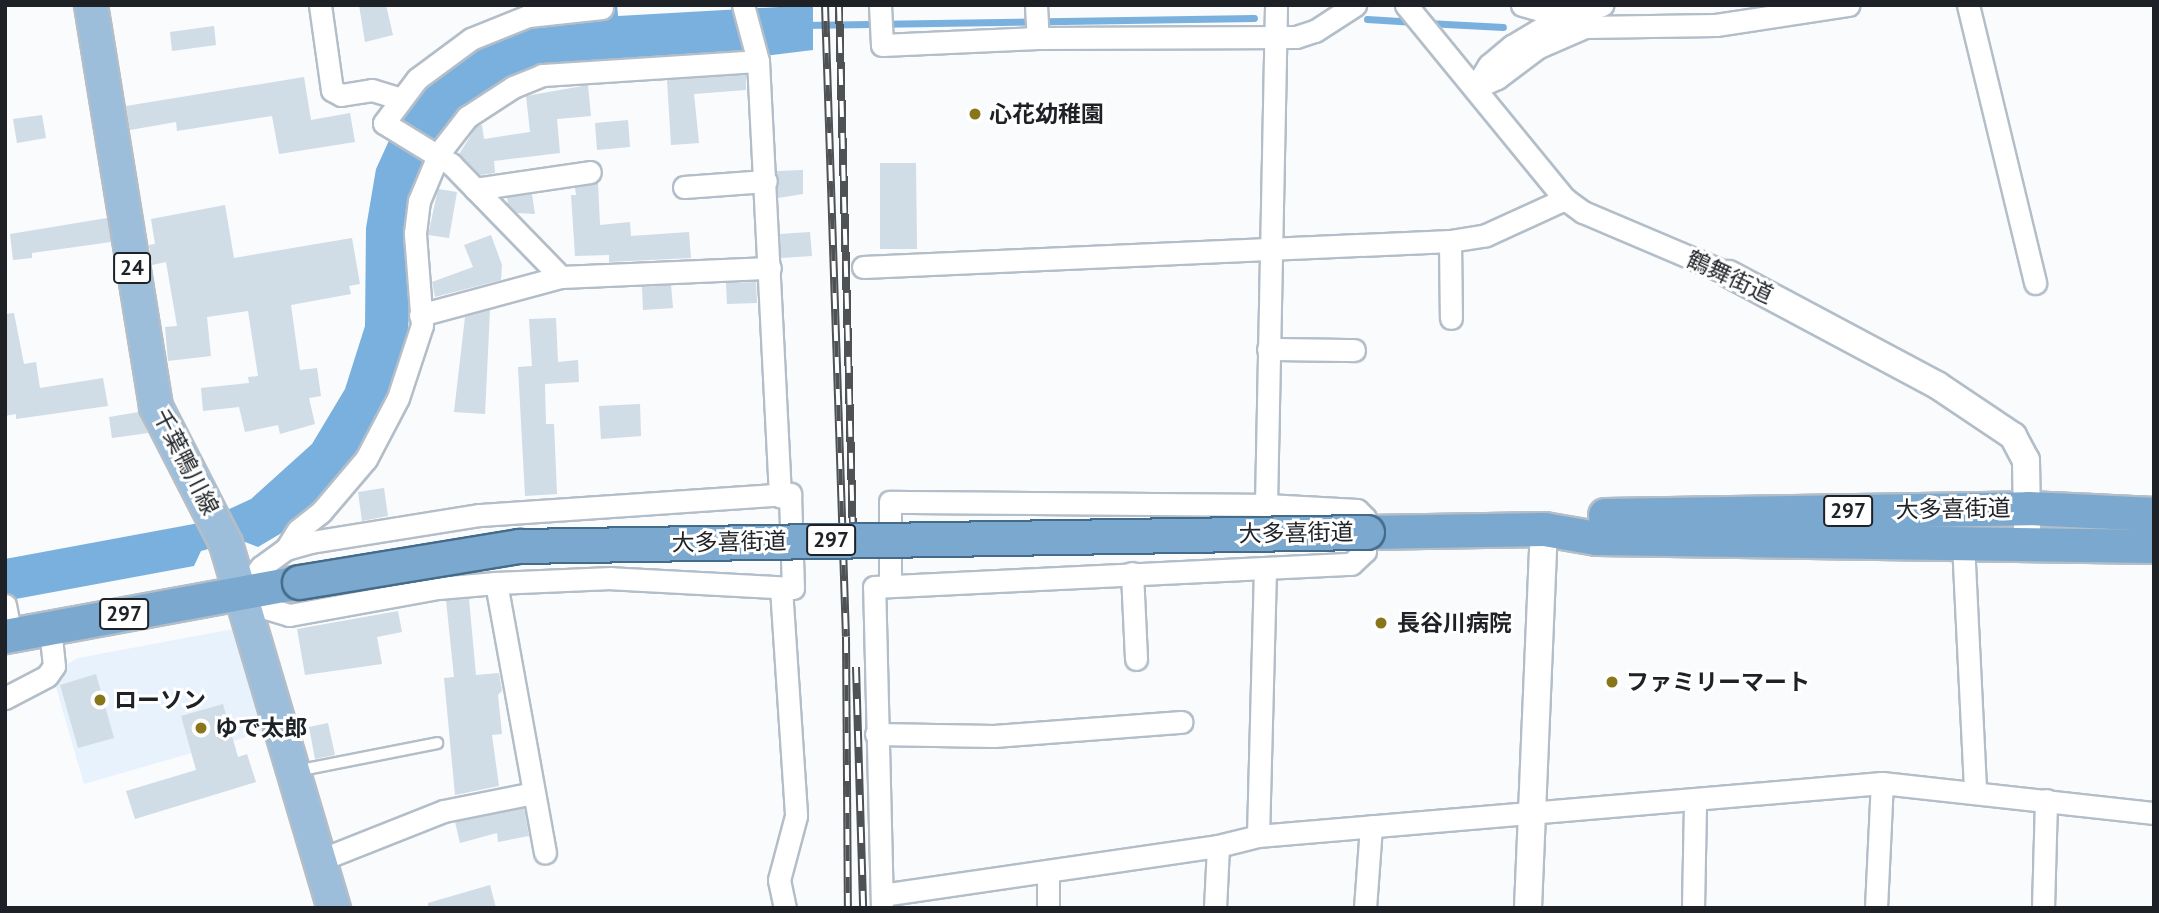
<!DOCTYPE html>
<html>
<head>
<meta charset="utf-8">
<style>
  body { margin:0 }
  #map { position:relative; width:2159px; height:913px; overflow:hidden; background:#f9fbfd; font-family:"PT Sans","Noto Sans JP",sans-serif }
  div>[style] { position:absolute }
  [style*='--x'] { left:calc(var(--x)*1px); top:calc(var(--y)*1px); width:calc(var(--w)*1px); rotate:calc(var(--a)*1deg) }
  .built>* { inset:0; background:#e7f2fc }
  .water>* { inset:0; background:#7ab0de }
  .stream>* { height:7px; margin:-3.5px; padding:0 3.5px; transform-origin:3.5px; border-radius:3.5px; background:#7ab0de }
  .building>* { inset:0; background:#d0dce6 }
  .roads { filter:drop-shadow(2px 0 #b3bec8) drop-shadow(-2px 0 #b3bec8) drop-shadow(0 2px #b3bec8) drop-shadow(0 -2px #b3bec8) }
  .service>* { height:10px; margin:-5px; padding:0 5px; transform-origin:5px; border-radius:5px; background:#fff }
  .minor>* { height:21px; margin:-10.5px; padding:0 10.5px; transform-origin:10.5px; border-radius:10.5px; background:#fff }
  .tertiary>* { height:26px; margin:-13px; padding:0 13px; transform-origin:13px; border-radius:13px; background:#fff }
  .primary>* { height:32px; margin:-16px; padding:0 16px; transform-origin:16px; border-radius:16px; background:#9cbeda }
  .trunk>* { height:33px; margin:-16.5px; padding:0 16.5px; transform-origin:16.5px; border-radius:16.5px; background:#7ba8ce }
  .rail>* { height:8px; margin-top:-4px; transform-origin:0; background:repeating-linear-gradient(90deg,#fff 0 16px,#4e5255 0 32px); box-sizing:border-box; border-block:2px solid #4e5255 }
  .bridges { filter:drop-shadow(2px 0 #456b8b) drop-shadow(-2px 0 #456b8b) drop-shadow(0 2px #456b8b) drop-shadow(0 -2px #456b8b) }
  .trunk-bridge>* { height:33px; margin:-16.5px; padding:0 16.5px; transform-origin:16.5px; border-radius:16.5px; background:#7ba8ce }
  .dots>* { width:19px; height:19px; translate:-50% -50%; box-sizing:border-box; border:4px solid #fff; border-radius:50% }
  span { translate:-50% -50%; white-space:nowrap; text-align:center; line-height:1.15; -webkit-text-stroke:6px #fff; paint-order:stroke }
  .shield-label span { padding:2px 5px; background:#fff; border:2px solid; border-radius:5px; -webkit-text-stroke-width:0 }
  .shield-label { font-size:21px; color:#1e2226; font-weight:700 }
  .poi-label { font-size:23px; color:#1e2226; font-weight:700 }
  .left { translate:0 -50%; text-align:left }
  .street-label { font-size:23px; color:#1e2226 }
  .frame { position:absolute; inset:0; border:7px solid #1e2226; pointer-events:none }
</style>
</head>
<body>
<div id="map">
  <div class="built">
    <div style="clip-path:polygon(239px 628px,271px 730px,84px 784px,54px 680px,59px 669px,78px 658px)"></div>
  </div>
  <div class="water">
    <div style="clip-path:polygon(813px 5px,813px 50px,494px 89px,418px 183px,407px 345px,396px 385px,343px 478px,290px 528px,258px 547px,240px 540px,201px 551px,194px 566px,5px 601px,5px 559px,199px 523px,251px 499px,312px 444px,345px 389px,365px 326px,366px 228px,376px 169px,397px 123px,418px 96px,475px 48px,531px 25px,565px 19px)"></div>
  </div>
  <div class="stream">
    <div style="--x:613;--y:5;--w:20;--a:84"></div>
    <div style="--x:1367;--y:19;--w:48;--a:3.6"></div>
    <div style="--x:1427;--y:23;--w:76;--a:3"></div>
    <div style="--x:803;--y:25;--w:451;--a:-0.9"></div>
  </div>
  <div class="building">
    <div style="clip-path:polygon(359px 5px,386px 5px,393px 35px,365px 42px)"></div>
    <div style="clip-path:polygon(214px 26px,216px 45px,172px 51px,170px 32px)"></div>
    <div style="clip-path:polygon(746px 75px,746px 90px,694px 94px,699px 143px,671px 145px,667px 80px)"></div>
    <div style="clip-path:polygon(304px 77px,311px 120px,350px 113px,355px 142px,279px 154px,272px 116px,177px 131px,176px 122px,130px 130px,126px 106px)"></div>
    <div style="clip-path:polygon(588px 85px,591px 116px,557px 119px,560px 153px,494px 161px,495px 173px,480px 175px,459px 154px,477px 126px,482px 125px,484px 139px,530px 132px,526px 96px)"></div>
    <div style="clip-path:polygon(42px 115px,46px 138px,17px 143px,13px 119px)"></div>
    <div style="clip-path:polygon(628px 120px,630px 147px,597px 150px,595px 123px)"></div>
    <div style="clip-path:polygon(880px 163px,916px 163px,917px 249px,880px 249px)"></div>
    <div style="clip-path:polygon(803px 170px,803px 194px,778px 198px,777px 171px)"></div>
    <div style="clip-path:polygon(598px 183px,600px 225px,630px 222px,631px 236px,689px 232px,691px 258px,609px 262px,609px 255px,575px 256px,571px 195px,576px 195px,575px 187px)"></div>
    <div style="clip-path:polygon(438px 189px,457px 192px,449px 238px,428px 235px)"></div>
    <div style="clip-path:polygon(532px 194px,535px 214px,517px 213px,508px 204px,507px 197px)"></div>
    <div style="clip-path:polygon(225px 205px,234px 258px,352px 238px,360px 284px,349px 286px,351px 294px,291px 305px,300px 370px,317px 368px,321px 396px,309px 398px,315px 424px,280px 434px,278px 425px,245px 432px,239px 407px,203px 411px,201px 388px,249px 383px,248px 377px,258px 376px,248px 311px,207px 317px,211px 356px,168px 361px,165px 327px,177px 326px,166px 262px,152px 265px,149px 245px,155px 244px,151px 219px)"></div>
    <div style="clip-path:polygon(107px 218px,111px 242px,32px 253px,32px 258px,13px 260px,10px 234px)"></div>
    <div style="clip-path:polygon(810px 232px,812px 256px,781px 258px,780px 234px)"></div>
    <div style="clip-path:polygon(491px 235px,502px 265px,501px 280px,435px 297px,432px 282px,473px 267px,464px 245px)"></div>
    <div style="clip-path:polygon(756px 282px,757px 303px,727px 304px,726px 283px)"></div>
    <div style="clip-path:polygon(671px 285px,673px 308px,643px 310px,642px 287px)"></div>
    <div style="clip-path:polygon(490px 310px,485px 414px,454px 412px,465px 317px)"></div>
    <div style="clip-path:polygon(14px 313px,24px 364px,36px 362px,40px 388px,103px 378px,108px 406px,16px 419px,16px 414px,5px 416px,5px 314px)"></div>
    <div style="clip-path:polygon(556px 318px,558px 362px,578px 360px,579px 382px,545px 384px,546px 424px,554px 424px,557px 494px,525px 496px,518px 367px,532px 366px,529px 319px)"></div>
    <div style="clip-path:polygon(640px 404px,641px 436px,601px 439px,599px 406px)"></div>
    <div style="clip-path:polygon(139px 412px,148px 433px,112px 438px,109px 417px)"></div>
    <div style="clip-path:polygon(384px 488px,388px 516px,362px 521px,358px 492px)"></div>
    <div style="clip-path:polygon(469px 599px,476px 675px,499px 673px,502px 691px,498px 695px,502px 734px,492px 735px,499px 786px,455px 795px,444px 678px,454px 677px,446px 600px)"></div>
    <div style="clip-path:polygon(398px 611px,402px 632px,377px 637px,382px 664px,305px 675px,297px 629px)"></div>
    <div style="clip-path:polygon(96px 674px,114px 738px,78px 748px,60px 685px)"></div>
    <div style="clip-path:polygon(223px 704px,238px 757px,247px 754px,256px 782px,135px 819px,126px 791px,196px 770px,181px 716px)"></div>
    <div style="clip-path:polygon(328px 723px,335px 755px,315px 759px,309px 727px)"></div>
    <div style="clip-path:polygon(524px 808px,529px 836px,498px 842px,497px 833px,460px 843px,455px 822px)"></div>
    <div style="clip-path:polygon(490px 885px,496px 908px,428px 908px,428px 903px)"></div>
  </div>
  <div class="roads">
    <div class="service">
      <div style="--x:296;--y:771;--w:144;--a:-11.2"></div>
    </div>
    <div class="minor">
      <div style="--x:320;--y:5;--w:86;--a:82"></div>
      <div style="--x:332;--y:90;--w:10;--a:29"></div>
      <div style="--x:341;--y:95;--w:31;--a:-9"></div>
      <div style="--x:372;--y:90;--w:28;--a:17"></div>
      <div style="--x:743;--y:5;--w:58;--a:75"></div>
      <div style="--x:758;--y:61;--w:436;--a:87.1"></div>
      <div style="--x:880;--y:5;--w:40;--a:87.1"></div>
      <div style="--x:882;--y:45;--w:156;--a:-2.6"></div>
      <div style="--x:1038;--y:38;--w:258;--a:-0.2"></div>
      <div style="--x:1296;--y:37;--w:20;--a:-18"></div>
      <div style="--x:1315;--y:31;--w:48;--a:-33"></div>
      <div style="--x:1036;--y:5;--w:33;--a:87"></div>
      <div style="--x:1406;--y:5;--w:251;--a:50.7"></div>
      <div style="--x:1565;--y:199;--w:22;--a:36"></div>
      <div style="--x:1583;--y:212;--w:159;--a:23"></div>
      <div style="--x:1522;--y:5;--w:45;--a:15.6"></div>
      <div style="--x:1968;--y:5;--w:286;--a:76.4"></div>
      <div style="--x:602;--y:8;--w:74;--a:173.8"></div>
      <div style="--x:528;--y:16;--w:61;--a:158"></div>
      <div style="--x:471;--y:39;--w:67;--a:143.5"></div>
      <div style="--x:417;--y:79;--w:55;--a:126.9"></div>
      <div style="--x:384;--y:123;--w:79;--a:31.5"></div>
      <div style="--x:451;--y:164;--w:158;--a:45.8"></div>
      <div style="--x:561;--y:277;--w:209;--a:-2.5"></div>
      <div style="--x:1475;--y:88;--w:24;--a:-24"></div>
      <div style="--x:1497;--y:78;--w:50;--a:-36.9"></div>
      <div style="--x:1537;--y:48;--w:52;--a:-23.6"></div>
      <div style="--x:1585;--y:27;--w:131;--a:-0.9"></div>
      <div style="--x:1716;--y:25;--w:134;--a:-8.6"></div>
      <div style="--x:1475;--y:88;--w:27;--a:-59"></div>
      <div style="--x:1489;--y:65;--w:30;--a:-40"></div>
      <div style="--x:1512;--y:46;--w:41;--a:-31"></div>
      <div style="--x:1547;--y:25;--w:59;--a:-20"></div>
      <div style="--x:684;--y:187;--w:82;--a:-4.2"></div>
      <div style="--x:475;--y:189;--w:116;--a:-8.4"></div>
      <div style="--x:1450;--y:241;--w:77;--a:89.3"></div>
      <div style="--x:863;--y:267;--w:588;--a:-2.54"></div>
      <div style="--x:1450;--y:241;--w:36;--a:-9"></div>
      <div style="--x:1486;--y:235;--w:87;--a:-24.5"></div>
      <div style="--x:420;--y:315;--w:146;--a:-15.1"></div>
      <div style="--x:1268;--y:349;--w:86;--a:0.7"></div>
      <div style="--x:790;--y:494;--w:94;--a:88.2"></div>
      <div style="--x:793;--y:588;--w:182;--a:-176.9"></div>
      <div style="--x:611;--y:578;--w:115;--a:177.5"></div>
      <div style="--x:496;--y:583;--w:58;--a:175.1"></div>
      <div style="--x:438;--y:588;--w:151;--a:169.7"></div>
      <div style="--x:289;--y:615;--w:27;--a:-163"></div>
      <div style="--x:263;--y:607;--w:26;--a:-144"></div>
      <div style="--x:242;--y:592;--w:31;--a:-53"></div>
      <div style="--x:261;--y:567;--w:31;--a:-36"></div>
      <div style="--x:286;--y:549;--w:26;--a:-16"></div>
      <div style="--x:311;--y:542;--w:171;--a:-9.1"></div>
      <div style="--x:480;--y:515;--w:311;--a:-3.9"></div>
      <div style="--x:1266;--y:505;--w:500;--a:-88.85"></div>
      <div style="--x:1963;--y:543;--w:248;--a:87.2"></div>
      <div style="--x:286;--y:549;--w:22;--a:-58"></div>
      <div style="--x:298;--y:530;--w:29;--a:-38"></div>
      <div style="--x:321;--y:512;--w:70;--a:-49.7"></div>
      <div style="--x:366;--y:459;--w:69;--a:-62.3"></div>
      <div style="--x:398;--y:398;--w:77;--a:-71.8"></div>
      <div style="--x:422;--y:325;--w:92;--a:-94.4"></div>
      <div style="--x:415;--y:233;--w:32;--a:-83"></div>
      <div style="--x:419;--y:201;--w:52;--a:-67.4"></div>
      <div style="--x:439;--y:153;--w:46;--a:-52.1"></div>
      <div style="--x:467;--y:117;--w:55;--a:-33.1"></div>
      <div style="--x:513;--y:87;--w:31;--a:-22"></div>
      <div style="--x:542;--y:75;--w:216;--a:-3.7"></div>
      <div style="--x:1132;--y:573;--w:86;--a:87.3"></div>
      <div style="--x:496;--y:583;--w:274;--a:79.7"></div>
      <div style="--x:781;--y:588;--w:228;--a:86.2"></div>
      <div style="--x:796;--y:816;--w:66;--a:104.9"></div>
      <div style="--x:779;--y:880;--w:29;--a:78"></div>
      <div style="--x:5;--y:605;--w:31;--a:79"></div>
      <div style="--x:5;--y:698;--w:47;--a:-27.6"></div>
      <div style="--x:47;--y:676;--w:12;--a:-55"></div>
      <div style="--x:54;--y:666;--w:38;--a:-96"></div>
      <div style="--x:876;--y:734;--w:118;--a:1"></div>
      <div style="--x:994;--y:736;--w:188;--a:-4.3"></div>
      <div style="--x:1258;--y:836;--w:268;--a:-88.5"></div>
      <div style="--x:320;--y:860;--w:133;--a:-21.6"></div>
      <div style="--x:444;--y:811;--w:91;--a:-11.4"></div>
      <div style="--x:1048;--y:871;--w:37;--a:90"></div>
      <div style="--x:882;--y:895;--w:340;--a:-8.3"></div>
      <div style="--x:1218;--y:846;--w:41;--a:-14"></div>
      <div style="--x:1258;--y:836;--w:626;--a:-4.85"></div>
      <div style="--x:1882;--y:783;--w:274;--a:6.3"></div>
      <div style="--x:882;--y:908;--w:321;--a:-91.4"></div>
      <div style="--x:874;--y:587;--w:478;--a:-2.8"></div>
      <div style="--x:1351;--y:564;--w:19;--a:-43"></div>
      <div style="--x:1365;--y:551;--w:33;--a:-90"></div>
      <div style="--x:1365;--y:518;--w:11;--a:-135"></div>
      <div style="--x:1357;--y:510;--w:91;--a:-176.9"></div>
      <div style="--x:1266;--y:505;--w:376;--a:-179.5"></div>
      <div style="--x:890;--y:502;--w:84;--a:90"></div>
      <div style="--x:1215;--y:908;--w:62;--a:-87.2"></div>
      <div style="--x:1365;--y:908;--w:82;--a:-85.8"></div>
      <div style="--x:1693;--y:908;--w:106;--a:-88.9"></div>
      <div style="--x:1876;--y:908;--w:125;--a:-87.3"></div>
      <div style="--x:2043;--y:908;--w:108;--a:-88.4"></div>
    </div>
    <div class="tertiary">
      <div style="--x:1729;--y:274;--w:236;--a:28.1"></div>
      <div style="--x:1937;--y:385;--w:92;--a:33.9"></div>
      <div style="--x:2013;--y:436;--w:27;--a:62"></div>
      <div style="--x:2026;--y:460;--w:66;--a:89.1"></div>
      <div style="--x:1528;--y:908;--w:379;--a:-87.6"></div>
    </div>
    <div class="primary">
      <div style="--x:91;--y:5;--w:407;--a:80.8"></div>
      <div style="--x:156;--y:407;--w:154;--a:62.9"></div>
      <div style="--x:226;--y:544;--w:380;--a:73.5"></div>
    </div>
    <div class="trunk">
      <div style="--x:1605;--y:515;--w:423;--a:-0.9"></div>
      <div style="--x:2028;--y:508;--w:126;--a:2.7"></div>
      <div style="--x:1367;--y:532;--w:177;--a:-1"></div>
      <div style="--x:1544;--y:529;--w:53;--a:9.8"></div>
      <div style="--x:1596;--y:538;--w:558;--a:0.82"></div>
      <div style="--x:5;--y:636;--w:299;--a:-10.4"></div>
    </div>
  </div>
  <div class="rail">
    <div style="--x:825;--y:5;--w:632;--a:88.1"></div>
    <div style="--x:846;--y:637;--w:271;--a:89.6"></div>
    <div style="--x:839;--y:5;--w:532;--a:88.49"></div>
    <div style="--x:856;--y:667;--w:241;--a:88.3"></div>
  </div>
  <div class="bridges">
    <div class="trunk-bridge">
      <div style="--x:299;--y:582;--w:223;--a:-9.3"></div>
      <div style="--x:519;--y:546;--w:848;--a:-0.95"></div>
    </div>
  </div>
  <div class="dots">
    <div style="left:975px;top:114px;background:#8a761a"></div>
    <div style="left:1381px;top:623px;background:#8a761a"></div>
    <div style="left:1612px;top:682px;background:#8a761a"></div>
    <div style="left:100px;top:700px;background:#8a761a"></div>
    <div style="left:201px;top:728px;background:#8a761a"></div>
  </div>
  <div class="shield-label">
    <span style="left:132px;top:268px">24</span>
    <span style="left:1848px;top:511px">297</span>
    <span style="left:831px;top:540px">297</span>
    <span style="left:124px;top:614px">297</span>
  </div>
  <div class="poi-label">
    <span class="left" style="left:989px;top:114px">心花幼稚園</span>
    <span class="left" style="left:1397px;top:623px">長谷川病院</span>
    <span class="left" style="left:1626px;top:682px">ファミリーマート</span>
    <span class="left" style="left:114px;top:700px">ローソン</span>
    <span class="left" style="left:215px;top:728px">ゆで太郎</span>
  </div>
  <div class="street-label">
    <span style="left:1730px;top:277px;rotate:25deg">鶴舞街道</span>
    <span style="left:186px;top:462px;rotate:63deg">千葉鴨川線</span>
    <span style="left:1953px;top:509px;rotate:-1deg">大多喜街道</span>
    <span style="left:1296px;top:533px;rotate:-1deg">大多喜街道</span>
    <span style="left:729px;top:542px;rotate:-1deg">大多喜街道</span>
  </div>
  <div class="frame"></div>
</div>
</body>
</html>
